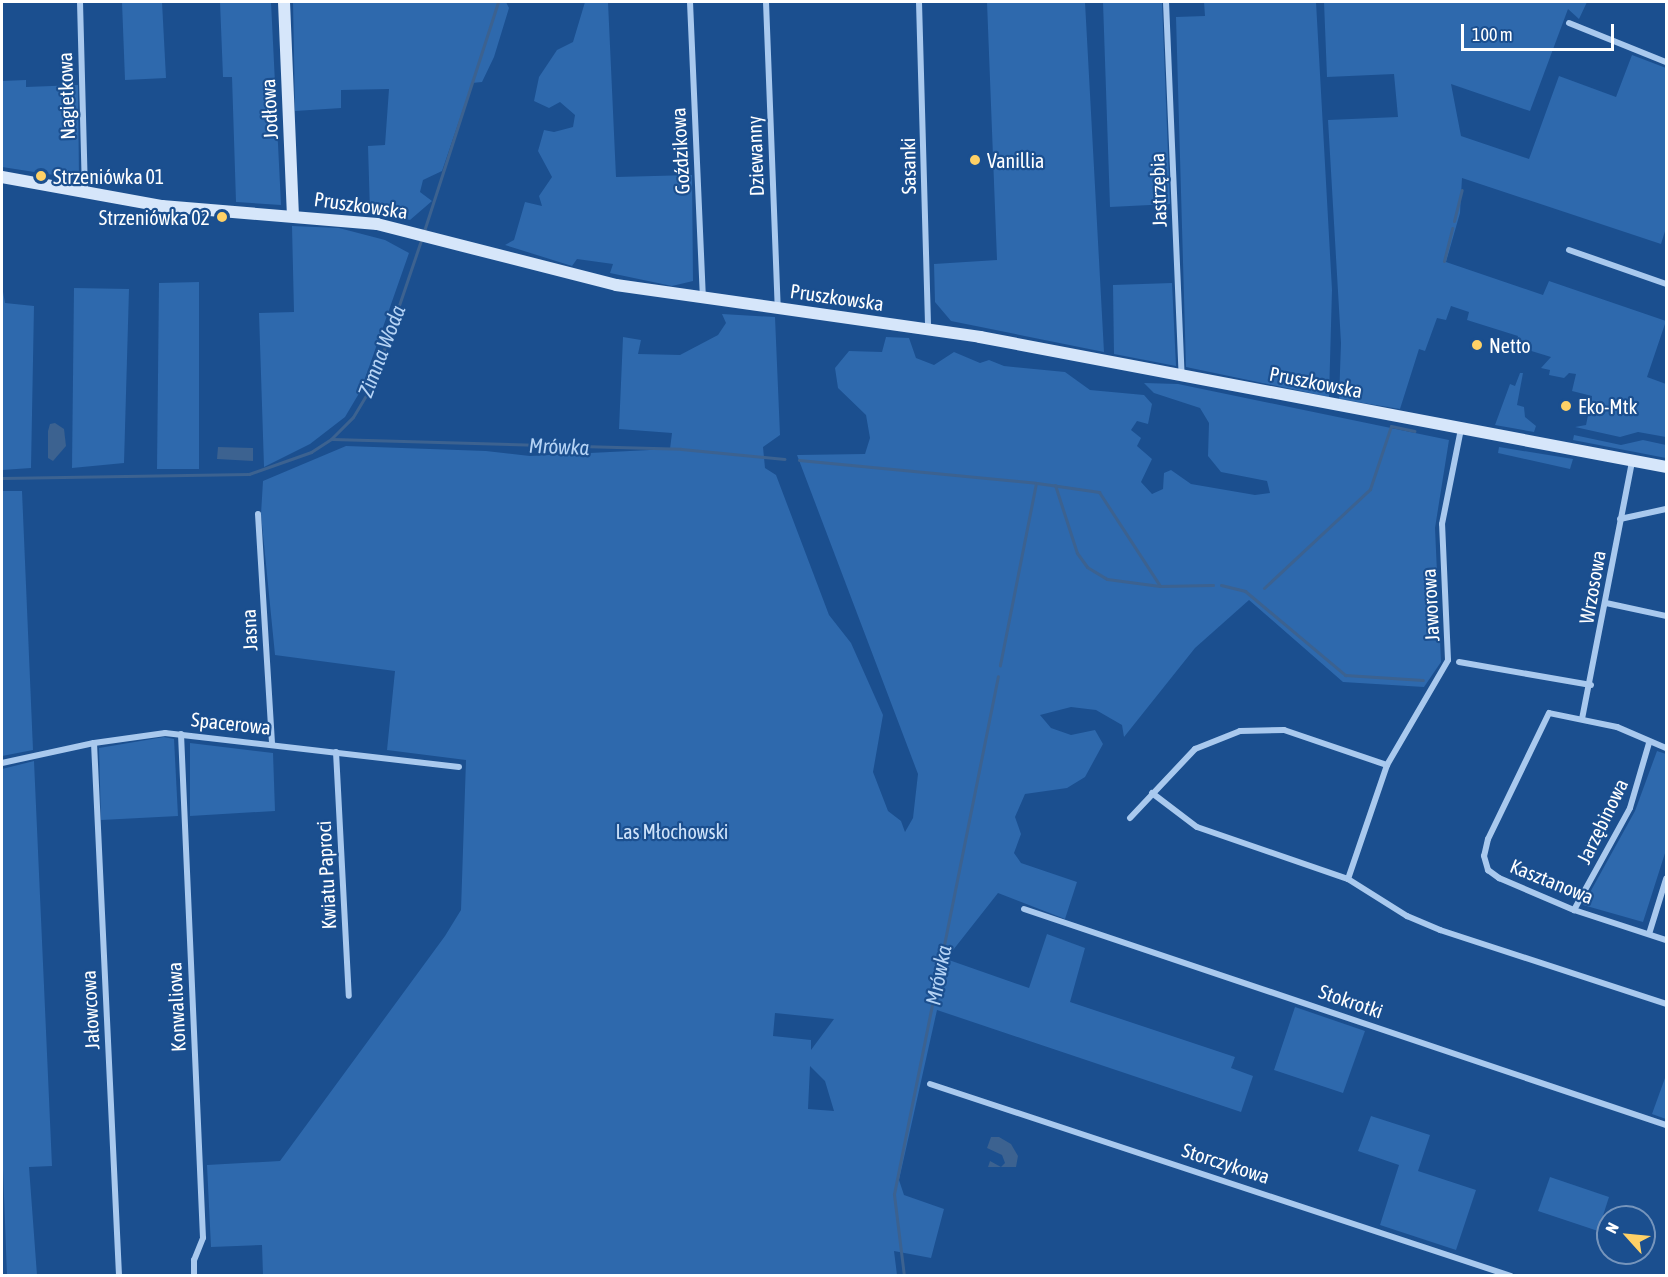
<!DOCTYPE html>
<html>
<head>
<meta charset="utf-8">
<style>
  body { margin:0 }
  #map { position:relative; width:1668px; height:1277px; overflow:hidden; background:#1b4f8f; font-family:"Asap Condensed",sans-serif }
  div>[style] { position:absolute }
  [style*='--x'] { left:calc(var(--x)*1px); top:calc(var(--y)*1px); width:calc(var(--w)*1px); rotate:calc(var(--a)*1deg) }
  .green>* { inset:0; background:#2e69ad }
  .water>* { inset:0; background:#3c6290 }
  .stream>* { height:3px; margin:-1.5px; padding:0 1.5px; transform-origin:1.5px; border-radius:1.5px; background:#3c6290 }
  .street>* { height:6px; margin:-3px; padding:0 3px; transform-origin:3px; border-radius:3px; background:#a9c9ee }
  .secondary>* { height:12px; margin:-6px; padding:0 6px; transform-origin:6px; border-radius:6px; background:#d6e6fa }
  .dots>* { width:16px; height:16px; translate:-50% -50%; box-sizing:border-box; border:3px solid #1b4f8f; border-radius:50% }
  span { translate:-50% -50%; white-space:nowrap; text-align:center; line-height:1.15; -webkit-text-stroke:4.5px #1b4f8f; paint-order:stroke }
  .street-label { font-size:20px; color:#fff }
  .poi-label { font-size:20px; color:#fff }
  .left { translate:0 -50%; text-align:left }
  .right { translate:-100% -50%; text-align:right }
  .park-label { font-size:20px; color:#cfe3fa }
  .water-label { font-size:21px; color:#b5d3f5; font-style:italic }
  .frame { position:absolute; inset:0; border:3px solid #fff; pointer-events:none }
  .north { position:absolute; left:1596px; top:1205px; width:60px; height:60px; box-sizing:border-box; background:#1b4f8f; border:2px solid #7695bc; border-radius:50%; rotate:297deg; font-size:16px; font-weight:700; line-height:24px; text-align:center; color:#fff }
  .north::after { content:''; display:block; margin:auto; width:21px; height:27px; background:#ffd166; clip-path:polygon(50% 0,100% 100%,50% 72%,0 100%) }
  .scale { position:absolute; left:1461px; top:24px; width:153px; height:27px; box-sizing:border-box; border:3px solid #fff; border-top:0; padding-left:8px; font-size:18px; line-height:21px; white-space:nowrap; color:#fff; -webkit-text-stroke:4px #1b4f8f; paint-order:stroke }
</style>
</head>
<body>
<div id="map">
  <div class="green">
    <div style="clip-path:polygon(122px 2px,162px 2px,166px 78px,125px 80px)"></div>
    <div style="clip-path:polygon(220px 2px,271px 2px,281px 205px,236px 202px,232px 77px,223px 77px)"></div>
    <div style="clip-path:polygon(293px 2px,506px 2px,509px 8px,494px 57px,482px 82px,472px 83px,442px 171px,423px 180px,420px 192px,432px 201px,410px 220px,370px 212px,368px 146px,385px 145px,389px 89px,341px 90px,341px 108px,295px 111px)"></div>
    <div style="clip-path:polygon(585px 2px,608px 2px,616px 177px,692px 175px,693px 281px,672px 286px,610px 273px,613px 264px,577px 259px,572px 266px,505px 245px,514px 240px,525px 202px,542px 206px,539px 196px,552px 177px,538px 151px,544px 130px,554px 132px,573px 127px,575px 115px,560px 102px,549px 108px,534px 101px,539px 77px,557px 50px,573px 42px)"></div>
    <div style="clip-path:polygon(987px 2px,1085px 2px,1104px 352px,951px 321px,935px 302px,934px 264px,997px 260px)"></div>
    <div style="clip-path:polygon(1103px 2px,1162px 2px,1170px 204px,1110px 207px)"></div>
    <div style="clip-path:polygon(1204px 2px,1316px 2px,1332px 290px,1329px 397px,1186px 367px,1176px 17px,1205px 16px)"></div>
    <div style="clip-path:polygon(1324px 2px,1587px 2px,1579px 19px,1568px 9px,1530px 111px,1451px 84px,1461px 136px,1529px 159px,1559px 76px,1616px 97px,1632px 55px,1666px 68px,1666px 228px,1661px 244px,1462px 178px,1460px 213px,1446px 262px,1543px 295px,1549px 281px,1666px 321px,1647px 377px,1666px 384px,1666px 437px,1638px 432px,1620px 437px,1575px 427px,1586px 425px,1592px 396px,1572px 391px,1576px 374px,1569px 373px,1564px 378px,1549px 375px,1550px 370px,1541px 368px,1551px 357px,1515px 346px,1518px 336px,1467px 320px,1469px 312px,1451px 306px,1446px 320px,1437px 318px,1425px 351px,1419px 349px,1400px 409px,1339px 399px,1341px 343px,1328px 120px,1398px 117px,1394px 74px,1327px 77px)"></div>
    <div style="clip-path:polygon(26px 80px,26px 87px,78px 85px,79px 179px,68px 170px,67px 177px,2px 167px,2px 81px)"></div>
    <div style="clip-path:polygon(292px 226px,339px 228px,385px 240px,409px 253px,361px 390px,345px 417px,310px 444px,264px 467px,259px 313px,294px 312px)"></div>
    <div style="clip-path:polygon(199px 282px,199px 469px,157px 469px,159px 283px)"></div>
    <div style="clip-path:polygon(1172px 283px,1176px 366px,1114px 354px,1113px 285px)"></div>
    <div style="clip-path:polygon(2px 286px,5px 303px,34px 306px,31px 468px,2px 470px)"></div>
    <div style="clip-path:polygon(74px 288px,129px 289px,124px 463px,72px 468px)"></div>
    <div style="clip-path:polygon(evenodd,722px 314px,775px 317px,780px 435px,763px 447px,765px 468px,776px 475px,829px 615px,851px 643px,883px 715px,873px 772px,888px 811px,901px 821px,905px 832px,913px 818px,918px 774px,797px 455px,865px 454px,870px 438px,866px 415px,838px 388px,835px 368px,849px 351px,882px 352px,886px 337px,909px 338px,916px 358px,934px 365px,954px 352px,980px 363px,989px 360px,1004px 366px,1065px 372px,1090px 390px,1144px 395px,1152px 404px,1148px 424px,1137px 421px,1131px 430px,1141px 438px,1137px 446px,1152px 459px,1141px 482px,1152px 494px,1163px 489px,1164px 473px,1171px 470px,1191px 484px,1255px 495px,1270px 493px,1267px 481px,1221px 472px,1208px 456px,1209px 423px,1200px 408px,1154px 393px,1144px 383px,1178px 384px,1449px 440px,1435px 528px,1441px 662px,1424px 687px,1343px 682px,1249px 600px,1195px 648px,1124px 737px,1122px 725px,1096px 710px,1071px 707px,1040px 715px,1051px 728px,1071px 735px,1095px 730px,1103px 744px,1085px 777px,1067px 788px,1025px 794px,1015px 817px,1021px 834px,1014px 853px,1021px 863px,1077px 882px,1065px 919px,998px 893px,946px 959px,1029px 988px,1047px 934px,1085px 948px,1070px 1002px,1235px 1057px,1231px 1068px,1253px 1076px,1241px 1112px,937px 1010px,899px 1180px,904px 1195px,944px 1209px,931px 1258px,894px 1251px,897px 1275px,263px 1275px,262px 1245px,211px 1247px,207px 1165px,280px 1161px,445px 936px,461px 910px,466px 760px,387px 750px,395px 671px,275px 655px,261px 514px,263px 481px,346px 446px,486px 451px,530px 456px,670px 449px,672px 433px,619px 429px,623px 337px,641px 340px,638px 354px,680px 355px,718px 335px,726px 323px,722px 314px,775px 1013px,834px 1019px,811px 1050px,811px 1040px,773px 1036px,775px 1013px,722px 314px,810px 1066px,825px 1081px,834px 1111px,808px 1109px,810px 1066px)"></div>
    <div style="clip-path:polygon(1520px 373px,1523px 373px,1517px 405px,1524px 407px,1525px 417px,1536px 426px,1534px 432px,1495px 425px,1510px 384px,1515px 386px)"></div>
    <div style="clip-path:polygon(1574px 435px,1621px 445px,1643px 440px,1666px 445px,1666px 458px,1573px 440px)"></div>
    <div style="clip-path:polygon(1499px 447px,1573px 459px,1570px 469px,1498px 453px)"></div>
    <div style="clip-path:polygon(2px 491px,22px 491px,33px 750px,2px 756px)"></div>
    <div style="clip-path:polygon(164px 737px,174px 739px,178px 816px,101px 820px,99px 748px)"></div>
    <div style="clip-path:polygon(190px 743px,273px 753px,275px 811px,190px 816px)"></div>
    <div style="clip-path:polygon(1657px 751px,1666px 754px,1666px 850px,1643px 922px,1583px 905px,1635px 811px)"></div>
    <div style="clip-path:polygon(34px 761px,52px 1166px,29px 1167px,37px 1275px,7px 1275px,2px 1143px,2px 769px)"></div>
    <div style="clip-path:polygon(1295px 1007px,1365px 1031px,1343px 1093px,1274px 1070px)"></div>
    <div style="clip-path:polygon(1665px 1078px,1666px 1078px,1666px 1119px,1652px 1114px)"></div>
    <div style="clip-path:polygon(1371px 1116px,1430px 1135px,1418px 1171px,1476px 1190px,1456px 1250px,1380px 1225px,1399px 1165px,1358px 1151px)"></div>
    <div style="clip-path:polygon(1550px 1177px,1609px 1197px,1598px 1231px,1538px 1211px)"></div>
  </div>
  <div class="water">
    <div style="clip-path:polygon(55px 423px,64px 429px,66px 446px,53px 461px,48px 458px,48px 431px,50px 424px)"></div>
    <div style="clip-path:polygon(218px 447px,253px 448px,253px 461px,217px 459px)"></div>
    <div style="clip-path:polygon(991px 1137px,999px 1137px,1011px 1144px,1018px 1156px,1016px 1167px,988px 1167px,990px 1161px,1001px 1167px,1005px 1163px,1002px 1155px,987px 1148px)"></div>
  </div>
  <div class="stream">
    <div style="--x:1454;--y:221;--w:32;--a:-76"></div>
    <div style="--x:424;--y:231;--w:241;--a:-72.1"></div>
    <div style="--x:1444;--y:261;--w:34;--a:-76"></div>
    <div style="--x:332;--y:439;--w:349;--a:1.6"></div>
    <div style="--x:681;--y:449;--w:104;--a:5.5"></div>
    <div style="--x:799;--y:460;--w:238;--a:5.5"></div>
    <div style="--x:1036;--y:483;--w:186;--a:101.2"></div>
    <div style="--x:2;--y:478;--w:247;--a:-0.9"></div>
    <div style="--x:249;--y:474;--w:66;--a:-19.5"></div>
    <div style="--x:311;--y:452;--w:24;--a:-33"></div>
    <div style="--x:331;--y:439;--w:31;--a:-45"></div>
    <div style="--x:353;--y:417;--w:37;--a:-59"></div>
    <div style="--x:372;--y:385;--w:156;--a:-71.3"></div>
    <div style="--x:1037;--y:483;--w:63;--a:8.3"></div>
    <div style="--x:1099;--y:492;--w:112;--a:57"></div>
    <div style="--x:1160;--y:586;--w:53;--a:-1.1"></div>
    <div style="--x:1055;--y:485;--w:71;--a:72.1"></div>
    <div style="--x:1077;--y:553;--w:17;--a:54"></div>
    <div style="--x:1087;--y:567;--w:23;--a:31"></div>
    <div style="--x:1107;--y:579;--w:53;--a:7.5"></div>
    <div style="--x:1221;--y:585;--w:25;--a:14"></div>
    <div style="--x:1245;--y:591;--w:131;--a:40"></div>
    <div style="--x:1345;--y:675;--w:78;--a:3.7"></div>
    <div style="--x:1264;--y:588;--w:145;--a:-43"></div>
    <div style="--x:1370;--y:489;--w:66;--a:-71.6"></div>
    <div style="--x:1391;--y:426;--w:24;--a:12"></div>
    <div style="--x:904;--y:1276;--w:83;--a:-97"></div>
    <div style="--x:894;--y:1194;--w:528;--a:-78.65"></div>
  </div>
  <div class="street">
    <div style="--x:80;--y:2;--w:188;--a:88.5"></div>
    <div style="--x:690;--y:2;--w:296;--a:87.5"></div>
    <div style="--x:766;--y:2;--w:306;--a:87.8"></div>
    <div style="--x:919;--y:2;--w:327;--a:88.4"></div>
    <div style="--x:1166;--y:2;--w:374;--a:87.6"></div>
    <div style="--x:1569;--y:23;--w:105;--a:21.9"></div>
    <div style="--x:1569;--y:250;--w:103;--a:19.3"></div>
    <div style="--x:258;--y:514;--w:229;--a:86.5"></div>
    <div style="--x:1620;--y:519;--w:47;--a:-12.3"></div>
    <div style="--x:1606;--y:603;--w:61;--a:12.2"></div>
    <div style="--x:1459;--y:662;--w:134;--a:9.9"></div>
    <div style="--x:1582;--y:719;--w:263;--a:-79"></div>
    <div style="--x:181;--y:734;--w:504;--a:87.5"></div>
    <div style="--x:203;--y:1238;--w:24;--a:112"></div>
    <div style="--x:194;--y:1260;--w:16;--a:90"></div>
    <div style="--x:94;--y:743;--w:534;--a:87.31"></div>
    <div style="--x:1666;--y:748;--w:53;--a:-156.8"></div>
    <div style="--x:1617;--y:727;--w:69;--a:-168.4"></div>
    <div style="--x:1549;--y:713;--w:140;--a:115.8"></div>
    <div style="--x:1488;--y:839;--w:17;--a:103"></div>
    <div style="--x:1484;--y:856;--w:15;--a:74"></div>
    <div style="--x:1488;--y:870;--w:14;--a:36"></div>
    <div style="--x:1499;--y:878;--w:82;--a:23.1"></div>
    <div style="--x:1574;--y:910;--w:97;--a:18.1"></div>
    <div style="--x:336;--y:752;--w:244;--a:87"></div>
    <div style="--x:2;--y:763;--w:94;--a:-12.3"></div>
    <div style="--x:94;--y:743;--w:72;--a:-8"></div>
    <div style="--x:165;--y:733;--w:296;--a:6.6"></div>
    <div style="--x:1152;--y:793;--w:56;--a:37.1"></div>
    <div style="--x:1197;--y:827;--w:160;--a:19"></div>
    <div style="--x:1348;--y:879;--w:70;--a:32.1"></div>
    <div style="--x:1407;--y:916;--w:36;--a:23"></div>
    <div style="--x:1440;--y:930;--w:238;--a:18.1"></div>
    <div style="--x:1130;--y:818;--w:95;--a:-46.7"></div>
    <div style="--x:1195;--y:749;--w:48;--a:-21.8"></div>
    <div style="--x:1240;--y:731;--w:44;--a:-1.3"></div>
    <div style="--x:1284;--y:730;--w:109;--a:18.8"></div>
    <div style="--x:1348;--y:879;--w:120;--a:-71.1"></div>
    <div style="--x:1387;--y:765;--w:121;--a:-59.8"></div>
    <div style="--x:1448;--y:660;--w:136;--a:-92.5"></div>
    <div style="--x:1442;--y:524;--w:97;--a:-78.7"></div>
    <div style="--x:1024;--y:909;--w:677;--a:18.6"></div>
    <div style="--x:1574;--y:910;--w:116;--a:-61.2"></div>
    <div style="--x:1630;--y:808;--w:68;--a:-73.7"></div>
    <div style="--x:1649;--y:934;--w:58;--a:-72.8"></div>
    <div style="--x:930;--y:1084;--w:612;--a:18.29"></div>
  </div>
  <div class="secondary">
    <div style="--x:284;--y:2;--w:213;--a:87.6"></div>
    <div style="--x:2;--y:177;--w:163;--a:10.3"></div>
    <div style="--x:162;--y:206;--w:216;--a:4.8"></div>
    <div style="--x:377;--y:224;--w:247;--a:14.3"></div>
    <div style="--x:616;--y:285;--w:368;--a:8.1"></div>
    <div style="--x:980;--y:337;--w:698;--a:10.73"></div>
  </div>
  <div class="dots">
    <div style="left:975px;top:160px;background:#ffd166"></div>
    <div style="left:41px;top:176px;background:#ffd166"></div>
    <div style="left:222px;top:217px;background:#ffd166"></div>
    <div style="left:1477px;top:345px;background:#ffd166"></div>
    <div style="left:1566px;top:406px;background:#ffd166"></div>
  </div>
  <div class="street-label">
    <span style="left:66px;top:96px;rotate:-92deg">Nagietkowa</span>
    <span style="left:269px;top:109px;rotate:-93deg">Jodłowa</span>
    <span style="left:680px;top:151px;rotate:-93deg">Goździkowa</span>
    <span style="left:755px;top:156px;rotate:-92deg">Dziewanny</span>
    <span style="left:908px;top:166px;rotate:-91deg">Sasanki</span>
    <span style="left:1158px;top:190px;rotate:-92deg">Jastrzębia</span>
    <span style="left:361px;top:205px;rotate:8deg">Pruszkowska</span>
    <span style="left:837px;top:297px;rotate:8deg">Pruszkowska</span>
    <span style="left:1316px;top:382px;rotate:11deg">Pruszkowska</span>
    <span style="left:1592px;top:587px;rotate:-80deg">Wrzosowa</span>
    <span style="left:1430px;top:605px;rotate:-93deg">Jaworowa</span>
    <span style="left:249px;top:630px;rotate:-93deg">Jasna</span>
    <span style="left:231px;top:723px;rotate:6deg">Spacerowa</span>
    <span style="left:1602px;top:821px;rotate:-64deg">Jarzębinowa</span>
    <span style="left:326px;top:875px;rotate:-93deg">Kwiatu Paproci</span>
    <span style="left:1552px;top:881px;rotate:22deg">Kasztanowa</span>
    <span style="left:1351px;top:1001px;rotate:19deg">Stokrotki</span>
    <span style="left:176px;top:1007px;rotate:-93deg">Konwaliowa</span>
    <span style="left:90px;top:1010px;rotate:-93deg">Jałowcowa</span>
    <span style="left:1226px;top:1163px;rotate:18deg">Storczykowa</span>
  </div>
  <div class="poi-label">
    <span class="left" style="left:987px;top:160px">Vanillia</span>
    <span class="left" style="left:53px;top:176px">Strzeniówka 01</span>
    <span class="right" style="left:210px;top:217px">Strzeniówka 02</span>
    <span class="left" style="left:1489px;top:345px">Netto</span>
    <span class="left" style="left:1578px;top:406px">Eko-Mtk</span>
  </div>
  <div class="park-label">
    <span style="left:672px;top:831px">Las Młochowski</span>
  </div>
  <div class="water-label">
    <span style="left:381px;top:351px;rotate:-69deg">Zimna Woda</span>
    <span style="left:559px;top:446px;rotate:2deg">Mrówka</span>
    <span style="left:938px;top:975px;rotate:-79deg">Mrówka</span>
  </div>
  <div class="frame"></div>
  <div class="north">N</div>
  <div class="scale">100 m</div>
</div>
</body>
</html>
